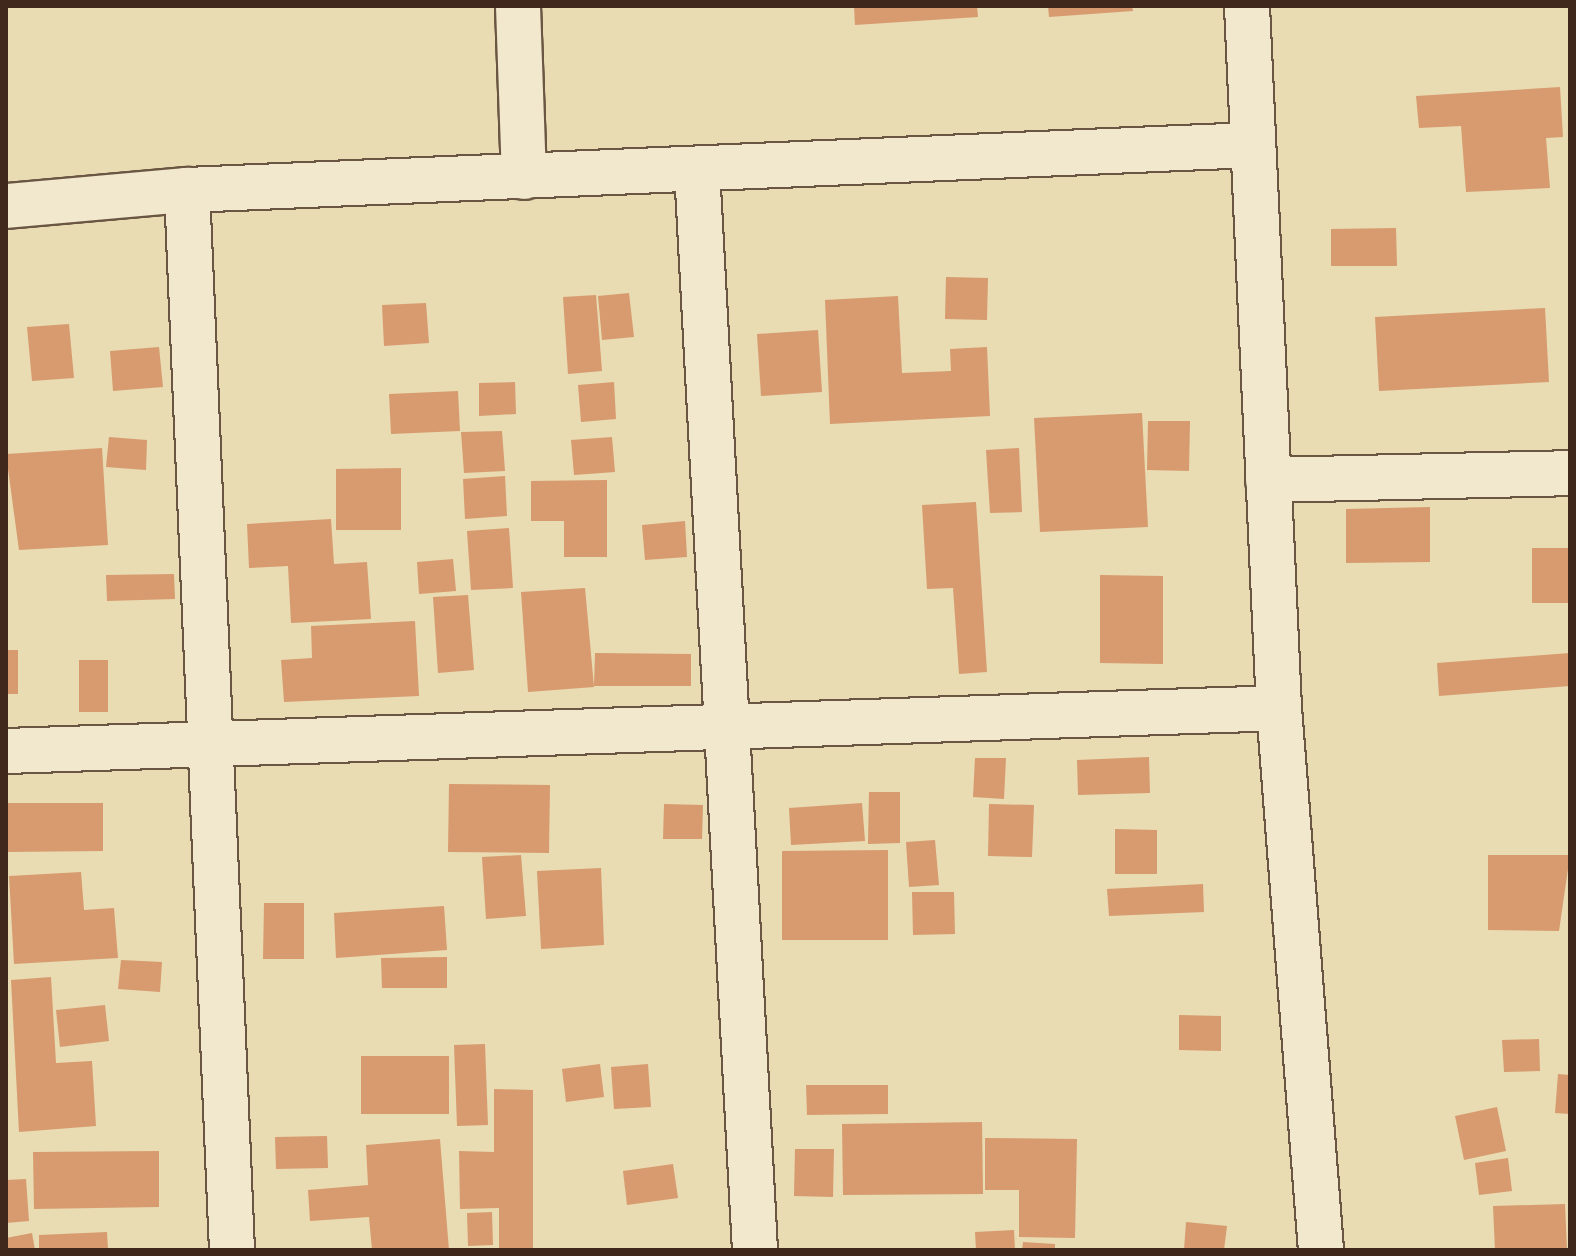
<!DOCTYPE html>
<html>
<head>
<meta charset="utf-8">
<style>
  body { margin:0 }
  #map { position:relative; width:1576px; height:1256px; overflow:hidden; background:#e9dbb2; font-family:"IM FELL DW Pica",serif }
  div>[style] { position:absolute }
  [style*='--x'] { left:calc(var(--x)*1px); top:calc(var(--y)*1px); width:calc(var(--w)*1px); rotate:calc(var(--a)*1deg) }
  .building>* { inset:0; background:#d79b6f }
  .roads { filter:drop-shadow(2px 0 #6a5642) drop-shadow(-2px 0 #6a5642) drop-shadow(0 2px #6a5642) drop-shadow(0 -2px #6a5642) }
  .minor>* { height:44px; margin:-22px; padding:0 22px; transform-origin:22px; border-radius:22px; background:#f1e8cd }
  span { translate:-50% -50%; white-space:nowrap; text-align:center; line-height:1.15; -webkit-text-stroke:8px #f1e8cd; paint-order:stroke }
  .frame { position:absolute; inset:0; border:8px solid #40291c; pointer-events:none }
</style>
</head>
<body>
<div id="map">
  <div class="building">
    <div style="clip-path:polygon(854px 6px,977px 6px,978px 17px,855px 25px)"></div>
    <div style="clip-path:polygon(1048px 6px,1132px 6px,1133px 11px,1049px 17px)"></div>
    <div style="clip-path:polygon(1560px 87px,1563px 137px,1546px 138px,1550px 188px,1466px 192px,1461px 126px,1419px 128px,1416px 96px)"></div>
    <div style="clip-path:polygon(1396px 228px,1397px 266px,1331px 266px,1331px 229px)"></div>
    <div style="clip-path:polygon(946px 277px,988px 278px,987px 320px,945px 319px)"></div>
    <div style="clip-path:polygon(629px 293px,634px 337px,602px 340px,598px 296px)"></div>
    <div style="clip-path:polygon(596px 295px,602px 371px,568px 374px,563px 297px)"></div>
    <div style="clip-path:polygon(898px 296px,902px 373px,951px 371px,950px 349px,987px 347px,990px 416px,830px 424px,825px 300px)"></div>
    <div style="clip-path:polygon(426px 303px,429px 343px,384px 346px,382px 305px)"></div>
    <div style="clip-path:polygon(1545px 308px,1549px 382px,1379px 391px,1375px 317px)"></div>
    <div style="clip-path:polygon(69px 324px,74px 378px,32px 381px,27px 327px)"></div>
    <div style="clip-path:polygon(818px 330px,822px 392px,761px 396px,757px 334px)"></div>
    <div style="clip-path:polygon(159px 347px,163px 387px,113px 391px,110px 351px)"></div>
    <div style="clip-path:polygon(515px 382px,516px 414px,479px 416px,479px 383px)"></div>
    <div style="clip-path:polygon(614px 382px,616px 419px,581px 422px,578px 385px)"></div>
    <div style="clip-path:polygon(458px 391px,460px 431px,391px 434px,389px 394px)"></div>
    <div style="clip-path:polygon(1142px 413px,1148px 527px,1040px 532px,1034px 418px)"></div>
    <div style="clip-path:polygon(1148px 421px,1190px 421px,1189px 471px,1147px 470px)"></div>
    <div style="clip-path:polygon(502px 431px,505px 471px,464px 473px,461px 432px)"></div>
    <div style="clip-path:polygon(109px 437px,147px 440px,146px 470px,106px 467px)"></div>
    <div style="clip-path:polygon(612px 437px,615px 472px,574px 475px,571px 440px)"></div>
    <div style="clip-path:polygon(102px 448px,108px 545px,19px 550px,6px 454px)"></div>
    <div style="clip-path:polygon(1019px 448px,1022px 512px,990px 513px,986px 450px)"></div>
    <div style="clip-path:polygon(401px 468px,401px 530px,336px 530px,336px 469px)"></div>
    <div style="clip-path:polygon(505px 476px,507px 516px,465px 519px,463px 479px)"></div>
    <div style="clip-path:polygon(607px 480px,607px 557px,564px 557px,564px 521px,531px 521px,531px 481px)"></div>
    <div style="clip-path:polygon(976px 502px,987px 672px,959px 674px,953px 588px,927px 589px,922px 505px)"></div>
    <div style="clip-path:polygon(1430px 507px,1430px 562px,1346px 563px,1346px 509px)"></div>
    <div style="clip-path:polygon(331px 519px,334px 564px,367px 562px,371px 619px,291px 623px,288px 566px,249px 568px,247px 524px)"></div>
    <div style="clip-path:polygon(685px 521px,687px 557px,645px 560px,642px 525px)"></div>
    <div style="clip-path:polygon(509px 528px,513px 588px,471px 590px,467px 531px)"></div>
    <div style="clip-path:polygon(1532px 548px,1570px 548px,1570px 603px,1532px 603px)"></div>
    <div style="clip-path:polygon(453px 559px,456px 591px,419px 594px,417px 562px)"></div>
    <div style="clip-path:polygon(174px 574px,175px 599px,107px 601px,106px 575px)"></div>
    <div style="clip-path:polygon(1100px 575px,1163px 576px,1163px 664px,1100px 663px)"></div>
    <div style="clip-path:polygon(585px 588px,594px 687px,528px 692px,521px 592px)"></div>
    <div style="clip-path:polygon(468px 595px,474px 670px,438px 673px,433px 597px)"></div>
    <div style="clip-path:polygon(415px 621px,419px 696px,284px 702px,281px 660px,312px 658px,311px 626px)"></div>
    <div style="clip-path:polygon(6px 650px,18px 650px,18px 694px,6px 694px)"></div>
    <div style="clip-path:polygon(595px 653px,691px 654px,691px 686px,594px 686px)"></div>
    <div style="clip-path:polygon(1570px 653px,1570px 686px,1439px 696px,1437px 663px)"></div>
    <div style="clip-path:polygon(79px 660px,108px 660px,108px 712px,79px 712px)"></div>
    <div style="clip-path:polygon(1149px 757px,1150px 793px,1078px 795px,1077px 760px)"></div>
    <div style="clip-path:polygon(975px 758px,1006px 758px,1004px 799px,973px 797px)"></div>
    <div style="clip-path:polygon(449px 784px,550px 785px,549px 853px,448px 852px)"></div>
    <div style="clip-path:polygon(869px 792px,900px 792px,900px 843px,868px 844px)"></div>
    <div style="clip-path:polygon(6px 803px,103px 803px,103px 851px,7px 852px)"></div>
    <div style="clip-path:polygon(862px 803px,865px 841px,791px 845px,789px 808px)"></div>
    <div style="clip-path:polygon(664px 804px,703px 805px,702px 839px,663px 839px)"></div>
    <div style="clip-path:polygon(989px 804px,1034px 805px,1032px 857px,988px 856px)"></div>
    <div style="clip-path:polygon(1115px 829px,1157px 830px,1157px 874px,1115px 874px)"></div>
    <div style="clip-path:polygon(935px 840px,939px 885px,909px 887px,906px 842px)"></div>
    <div style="clip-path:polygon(888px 850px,888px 940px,782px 940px,782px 851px)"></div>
    <div style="clip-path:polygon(521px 855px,526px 916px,486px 919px,482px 857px)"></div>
    <div style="clip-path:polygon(1488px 855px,1570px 855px,1559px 931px,1488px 930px)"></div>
    <div style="clip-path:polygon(601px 868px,604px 945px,541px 949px,537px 871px)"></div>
    <div style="clip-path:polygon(81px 872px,84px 910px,114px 908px,118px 958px,14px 964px,9px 876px)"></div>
    <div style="clip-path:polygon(1203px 884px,1204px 912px,1109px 916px,1107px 889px)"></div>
    <div style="clip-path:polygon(912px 892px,954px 892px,955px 934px,913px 935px)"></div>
    <div style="clip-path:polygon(264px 903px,304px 903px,304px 959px,263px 959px)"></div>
    <div style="clip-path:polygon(444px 906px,447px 950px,336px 958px,334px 913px)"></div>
    <div style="clip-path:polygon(447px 957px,447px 988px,382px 988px,381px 958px)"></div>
    <div style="clip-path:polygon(121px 960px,162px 962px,160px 992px,118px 989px)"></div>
    <div style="clip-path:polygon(51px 977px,56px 1063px,92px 1061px,96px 1126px,19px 1132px,11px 980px)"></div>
    <div style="clip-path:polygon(105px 1005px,109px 1041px,60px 1047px,56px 1010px)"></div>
    <div style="clip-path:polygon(1179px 1015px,1221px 1016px,1221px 1051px,1179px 1050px)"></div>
    <div style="clip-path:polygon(1539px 1039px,1540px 1071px,1504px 1072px,1502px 1040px)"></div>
    <div style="clip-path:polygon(485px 1044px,488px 1125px,457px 1126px,454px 1045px)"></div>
    <div style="clip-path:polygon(361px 1056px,449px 1056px,449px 1114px,361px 1114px)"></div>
    <div style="clip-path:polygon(600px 1064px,604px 1097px,566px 1102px,562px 1069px)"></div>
    <div style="clip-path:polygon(648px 1064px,651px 1107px,614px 1109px,611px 1067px)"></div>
    <div style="clip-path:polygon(1558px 1074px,1570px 1075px,1570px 1114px,1555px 1113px)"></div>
    <div style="clip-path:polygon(806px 1085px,888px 1085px,888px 1114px,807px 1115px)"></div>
    <div style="clip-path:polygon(494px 1089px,533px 1090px,533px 1250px,499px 1250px,499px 1208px,460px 1209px,459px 1151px,494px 1152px)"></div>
    <div style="clip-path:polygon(1497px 1107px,1506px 1151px,1464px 1160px,1455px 1116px)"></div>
    <div style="clip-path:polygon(982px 1122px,983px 1194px,843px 1195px,842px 1124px)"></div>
    <div style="clip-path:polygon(327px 1136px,328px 1168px,276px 1169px,275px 1137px)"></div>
    <div style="clip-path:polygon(985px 1138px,1077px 1139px,1075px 1238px,1019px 1237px,1019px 1190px,985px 1190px)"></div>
    <div style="clip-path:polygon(440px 1139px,449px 1250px,372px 1250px,369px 1217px,310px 1221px,308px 1190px,368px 1185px,366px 1145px)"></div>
    <div style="clip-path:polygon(795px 1149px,834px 1149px,833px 1197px,794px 1196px)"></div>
    <div style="clip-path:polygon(159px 1151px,159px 1207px,34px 1209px,33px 1152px)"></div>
    <div style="clip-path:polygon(1508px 1158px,1512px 1191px,1479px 1195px,1475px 1163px)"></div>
    <div style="clip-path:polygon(673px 1164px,678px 1198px,627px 1205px,623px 1171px)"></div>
    <div style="clip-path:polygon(26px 1179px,29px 1221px,6px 1223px,6px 1180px)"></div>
    <div style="clip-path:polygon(1565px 1204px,1567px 1250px,1495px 1250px,1493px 1206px)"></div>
    <div style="clip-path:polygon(492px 1212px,493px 1245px,468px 1246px,467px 1213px)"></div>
    <div style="clip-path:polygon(1186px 1222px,1227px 1226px,1224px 1250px,1184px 1250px)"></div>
    <div style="clip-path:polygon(1014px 1230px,1015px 1250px,976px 1250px,975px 1232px)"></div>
    <div style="clip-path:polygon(107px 1232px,108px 1250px,39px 1250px,39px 1235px)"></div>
    <div style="clip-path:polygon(32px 1233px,35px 1250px,6px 1250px,6px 1238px)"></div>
    <div style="clip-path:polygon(1023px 1242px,1055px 1244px,1055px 1250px,1022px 1250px)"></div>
  </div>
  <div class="roads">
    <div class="minor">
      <div style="--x:518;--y:6;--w:171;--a:88"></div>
      <div style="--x:1247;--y:6;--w:703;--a:87.39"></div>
      <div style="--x:1279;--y:708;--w:544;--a:85.57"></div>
      <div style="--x:697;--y:169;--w:1083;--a:86.93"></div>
      <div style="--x:187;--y:190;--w:1061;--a:87.57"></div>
      <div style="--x:6;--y:206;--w:182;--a:-5.1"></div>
      <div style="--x:187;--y:190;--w:1065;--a:-2.42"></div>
      <div style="--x:1268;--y:480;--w:302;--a:-1.3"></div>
      <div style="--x:6;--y:751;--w:1274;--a:-1.93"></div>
    </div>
  </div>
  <div class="frame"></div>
</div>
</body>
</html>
